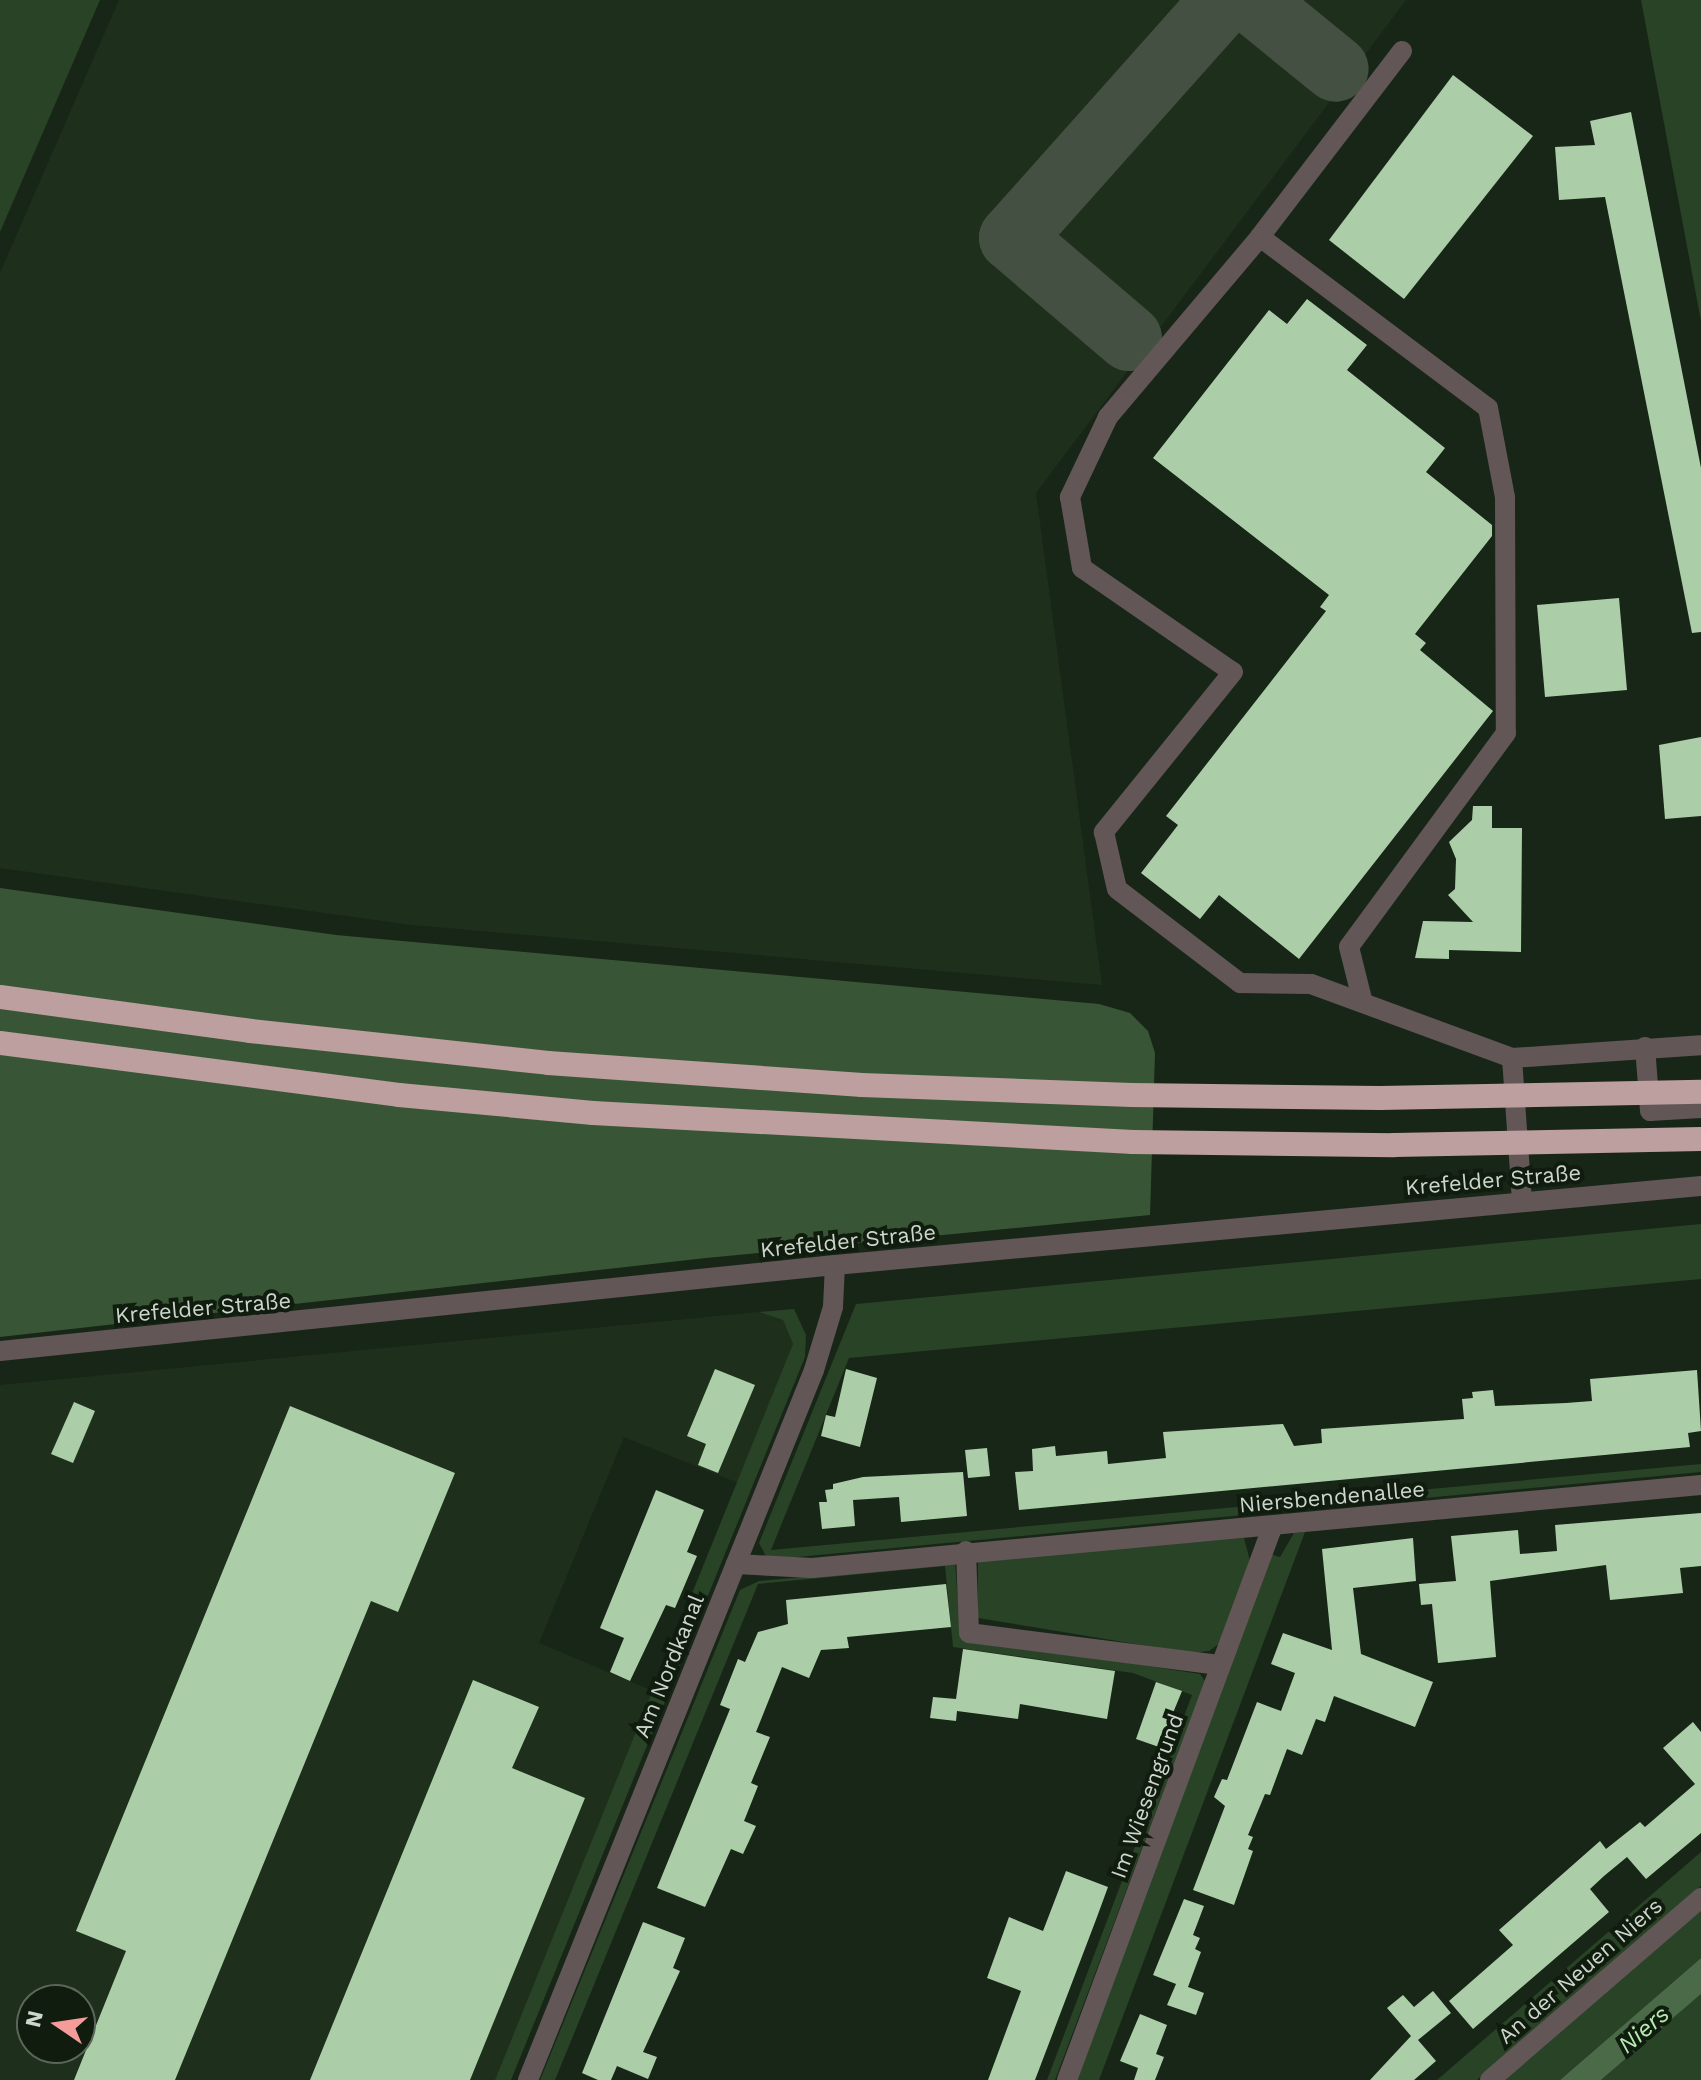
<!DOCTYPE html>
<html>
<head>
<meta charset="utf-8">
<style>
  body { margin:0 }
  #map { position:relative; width:1701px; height:2080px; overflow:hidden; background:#182617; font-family:"Work Sans",sans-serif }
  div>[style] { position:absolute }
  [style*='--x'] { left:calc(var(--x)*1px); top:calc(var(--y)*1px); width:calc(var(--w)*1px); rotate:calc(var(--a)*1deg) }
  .built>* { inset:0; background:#1e301c }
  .green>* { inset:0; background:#294326 }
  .forest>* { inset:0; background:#385635 }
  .water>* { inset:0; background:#4b6a48 }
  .taxiway>* { height:66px; margin:-33px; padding:0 33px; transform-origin:33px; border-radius:33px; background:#445042 }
  .building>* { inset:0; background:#abcea8 }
  .minor>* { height:20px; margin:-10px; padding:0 10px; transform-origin:10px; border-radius:10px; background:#625656 }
  .highway>* { height:24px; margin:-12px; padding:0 12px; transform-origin:12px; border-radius:12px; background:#bc9f9e }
  .highway-bridge>* { height:24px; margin:-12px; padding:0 12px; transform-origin:12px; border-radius:12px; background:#bc9f9e }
  span { translate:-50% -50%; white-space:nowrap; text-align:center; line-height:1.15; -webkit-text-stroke:8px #0f1c0e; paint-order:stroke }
  .street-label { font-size:22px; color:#cdd6cc }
  .water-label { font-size:24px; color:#b6eab1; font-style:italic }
  .north { position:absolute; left:16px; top:1984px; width:80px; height:80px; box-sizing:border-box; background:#0f1c0e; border:2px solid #5b665a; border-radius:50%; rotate:283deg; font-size:22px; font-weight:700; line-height:32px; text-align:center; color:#cdd6cc }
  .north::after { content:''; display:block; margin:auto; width:28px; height:36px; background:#f59b9a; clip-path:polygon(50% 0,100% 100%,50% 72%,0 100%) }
</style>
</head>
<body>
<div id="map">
  <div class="built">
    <div style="clip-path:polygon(119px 0,1406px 0,1036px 493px,1102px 985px,412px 925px,0 868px,0 273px)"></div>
    <div style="clip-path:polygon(evenodd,759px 1312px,783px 1320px,793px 1344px,738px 1483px,624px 1437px,539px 1643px,653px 1691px,495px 2080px,0 2080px,0 1385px,759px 1312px,32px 2000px,80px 2000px,80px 2048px,32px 2048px,32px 2000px)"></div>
  </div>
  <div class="green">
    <div style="clip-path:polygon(0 0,100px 0,0 232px)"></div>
    <div style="clip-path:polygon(1641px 0,1701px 0,1701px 321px)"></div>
    <div style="clip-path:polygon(1701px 1224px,1701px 1279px,849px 1358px,771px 1550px,1701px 1464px,1701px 1472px,776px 1559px,767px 1558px,759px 1543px,856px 1304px)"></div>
    <div style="clip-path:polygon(794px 1309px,806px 1335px,805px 1357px,511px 2080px,495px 2080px,793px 1344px,783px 1320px,759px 1312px)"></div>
    <div style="clip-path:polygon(1305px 1532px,1099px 2080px,1075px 2080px,1270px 1554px,1280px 1557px,1294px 1533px)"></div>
    <div style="clip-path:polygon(1244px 1538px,1250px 1561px,1220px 1643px,1209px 1651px,1190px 1653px,978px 1618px,978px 1560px)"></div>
    <div style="clip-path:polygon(955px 1563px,961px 1637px,1200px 1674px,1205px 1681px,1055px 2080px,1047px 2080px,1192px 1695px,1133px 1673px,953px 1647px,945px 1566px,758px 1584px,555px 2080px,540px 2080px,740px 1590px,759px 1581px)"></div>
    <div style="clip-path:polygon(1701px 1852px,1701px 1886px,1477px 2080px,1437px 2080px)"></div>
    <div style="clip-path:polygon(1701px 1909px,1701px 1958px,1560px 2080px,1503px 2080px)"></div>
    <div style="clip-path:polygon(1701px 1994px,1701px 2080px,1601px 2080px)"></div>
  </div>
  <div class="forest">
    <div style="clip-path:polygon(0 888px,336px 935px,1099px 1004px,1130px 1013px,1148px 1031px,1155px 1053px,1150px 1215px,706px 1258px,0 1337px)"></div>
  </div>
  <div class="water">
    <div style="clip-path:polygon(1701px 1958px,1701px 1994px,1601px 2080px,1560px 2080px)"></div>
  </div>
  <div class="taxiway">
    <div style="--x:1251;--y:0;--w:109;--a:39.1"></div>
    <div style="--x:1129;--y:338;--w:154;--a:-139.5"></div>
    <div style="--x:1012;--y:238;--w:319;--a:-48.3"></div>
  </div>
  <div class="building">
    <div style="clip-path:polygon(1453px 75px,1533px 136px,1404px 299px,1329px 240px)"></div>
    <div style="clip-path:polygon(1631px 112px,1701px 468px,1701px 632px,1692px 633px,1605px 197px,1559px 200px,1555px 147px,1595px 145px,1590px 121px)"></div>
    <div style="clip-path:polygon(1307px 299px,1367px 345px,1347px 370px,1445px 448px,1426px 472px,1492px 525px,1492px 536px,1415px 634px,1426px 643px,1420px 650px,1493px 711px,1299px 959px,1219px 895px,1200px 919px,1141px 873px,1178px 825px,1166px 816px,1326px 611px,1320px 607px,1329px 595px,1153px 458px,1269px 310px,1287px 324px)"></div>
    <div style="clip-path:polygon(1619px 598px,1627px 690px,1545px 697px,1537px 605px)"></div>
    <div style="clip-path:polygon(1701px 737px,1701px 816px,1665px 819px,1659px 745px)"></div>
    <div style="clip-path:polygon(1473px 806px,1492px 806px,1492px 828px,1522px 828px,1521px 952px,1449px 950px,1449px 959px,1415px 958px,1423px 921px,1473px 922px,1448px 895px,1455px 889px,1456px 859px,1449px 842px,1472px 820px)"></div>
    <div style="clip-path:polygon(715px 1369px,755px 1385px,718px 1473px,698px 1465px,706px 1444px,687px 1436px)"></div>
    <div style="clip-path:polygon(846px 1369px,877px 1378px,860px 1447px,821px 1436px,826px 1415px,835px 1417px)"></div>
    <div style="clip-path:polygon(1697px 1370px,1701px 1431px,1688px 1433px,1690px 1447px,1019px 1510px,1015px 1472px,1033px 1471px,1032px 1449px,1055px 1446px,1056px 1456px,1107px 1451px,1108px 1464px,1166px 1458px,1163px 1432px,1283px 1424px,1294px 1446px,1322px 1443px,1321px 1429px,1464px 1419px,1462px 1399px,1473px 1398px,1472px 1392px,1493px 1390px,1495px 1406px,1566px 1403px,1592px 1401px,1590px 1379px)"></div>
    <div style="clip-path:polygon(74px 1402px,95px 1411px,73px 1463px,51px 1454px)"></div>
    <div style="clip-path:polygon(290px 1406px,455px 1473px,398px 1612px,371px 1601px,175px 2080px,74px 2080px,126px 1951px,76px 1931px)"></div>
    <div style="clip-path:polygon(987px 1448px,990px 1476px,968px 1478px,965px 1450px)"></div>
    <div style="clip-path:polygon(963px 1472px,967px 1516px,901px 1522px,899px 1497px,853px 1500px,855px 1526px,822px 1529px,819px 1502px,827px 1502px,825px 1490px,833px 1489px,833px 1484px,863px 1477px)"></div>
    <div style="clip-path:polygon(656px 1490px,704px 1510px,687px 1552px,697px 1556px,675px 1608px,666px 1605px,630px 1681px,610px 1672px,624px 1638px,600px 1628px)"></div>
    <div style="clip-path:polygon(1701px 1513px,1701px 1566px,1680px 1568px,1683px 1593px,1610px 1600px,1606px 1565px,1490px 1581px,1496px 1657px,1438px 1663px,1432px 1604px,1421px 1605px,1419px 1584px,1456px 1581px,1451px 1536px,1518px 1530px,1520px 1554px,1557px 1551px,1555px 1525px)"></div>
    <div style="clip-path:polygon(1413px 1538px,1416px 1581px,1353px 1588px,1361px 1654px,1433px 1682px,1415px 1727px,1334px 1696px,1325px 1722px,1316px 1719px,1302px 1755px,1287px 1749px,1270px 1795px,1265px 1794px,1248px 1835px,1253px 1837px,1248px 1849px,1253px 1851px,1234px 1905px,1193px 1890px,1225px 1806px,1214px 1797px,1222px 1779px,1227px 1780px,1257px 1702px,1281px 1711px,1295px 1673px,1271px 1664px,1283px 1633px,1332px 1650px,1322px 1549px)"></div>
    <div style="clip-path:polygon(946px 1584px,951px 1627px,847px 1637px,849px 1648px,821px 1650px,809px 1678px,782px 1667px,756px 1732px,770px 1737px,751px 1783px,758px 1786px,744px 1821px,756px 1826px,743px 1854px,731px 1849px,705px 1907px,657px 1888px,730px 1709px,720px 1705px,738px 1659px,745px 1662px,758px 1632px,788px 1624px,786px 1600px)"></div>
    <div style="clip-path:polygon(963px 1649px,1115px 1671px,1107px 1719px,1020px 1704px,1018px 1719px,957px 1711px,956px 1721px,930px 1718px,933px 1697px,956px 1699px)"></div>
    <div style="clip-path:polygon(473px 1680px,539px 1707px,512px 1768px,585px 1798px,470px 2080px,310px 2080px)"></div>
    <div style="clip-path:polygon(1156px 1682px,1182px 1691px,1159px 1747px,1136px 1739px)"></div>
    <div style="clip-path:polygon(1693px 1722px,1701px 1732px,1701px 1833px,1646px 1879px,1627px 1857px,1604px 1876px,1590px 1889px,1609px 1912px,1473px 2029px,1449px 2001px,1513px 1945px,1499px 1930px,1600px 1841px,1606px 1849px,1640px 1822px,1645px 1827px,1695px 1784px,1663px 1748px)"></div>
    <div style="clip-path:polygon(1066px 1871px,1108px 1887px,1097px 1917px,1035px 2080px,988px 2080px,1021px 1991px,987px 1978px,1009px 1917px,1043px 1931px)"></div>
    <div style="clip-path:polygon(1184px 1899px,1204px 1906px,1193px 1935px,1200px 1938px,1195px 1949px,1201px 1952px,1188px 1987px,1204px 1993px,1196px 2015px,1167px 2005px,1176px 1984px,1153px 1975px)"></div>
    <div style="clip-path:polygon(643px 1922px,685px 1938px,673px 1968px,680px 1971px,643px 2052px,657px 2057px,648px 2079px,617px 2066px,611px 2080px,598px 2080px,582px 2073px)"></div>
    <div style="clip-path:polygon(1433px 1991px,1451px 2013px,1418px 2040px,1436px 2061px,1414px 2080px,1370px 2080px,1411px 2036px,1387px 2008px,1403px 1995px,1414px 2007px)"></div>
    <div style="clip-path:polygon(1140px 2014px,1167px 2025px,1156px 2054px,1164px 2057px,1155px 2080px,1134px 2080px,1138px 2068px,1120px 2061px)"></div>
  </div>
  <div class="minor">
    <div style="--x:1402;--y:51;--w:234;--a:127.4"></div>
    <div style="--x:1260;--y:237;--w:236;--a:130.2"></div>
    <div style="--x:1108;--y:417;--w:89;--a:115.4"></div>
    <div style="--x:1070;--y:497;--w:72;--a:80.4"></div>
    <div style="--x:1082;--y:568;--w:183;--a:34.6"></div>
    <div style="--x:1233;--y:672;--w:206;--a:128.9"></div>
    <div style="--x:1104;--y:832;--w:58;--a:77.2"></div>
    <div style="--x:1117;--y:889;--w:155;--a:37.4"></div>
    <div style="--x:1240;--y:983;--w:71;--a:0.8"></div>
    <div style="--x:1311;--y:984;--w:214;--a:20.2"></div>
    <div style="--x:1512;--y:1058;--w:143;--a:86"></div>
    <div style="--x:1260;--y:237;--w:285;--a:36.9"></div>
    <div style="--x:1488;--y:408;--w:91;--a:79.2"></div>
    <div style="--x:1505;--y:497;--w:236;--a:89.8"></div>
    <div style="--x:1506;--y:733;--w:265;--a:126.3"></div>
    <div style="--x:1349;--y:947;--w:54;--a:76"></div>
    <div style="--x:1645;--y:1047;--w:64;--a:85.5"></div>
    <div style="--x:1650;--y:1111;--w:51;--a:-3.4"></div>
    <div style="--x:1512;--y:1058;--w:189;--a:-3.9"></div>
    <div style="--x:0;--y:1351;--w:839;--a:-5.88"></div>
    <div style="--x:835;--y:1265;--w:870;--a:-5.21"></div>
    <div style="--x:966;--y:1551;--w:82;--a:87.9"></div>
    <div style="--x:969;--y:1633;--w:252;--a:7.3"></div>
    <div style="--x:736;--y:1564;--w:76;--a:3"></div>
    <div style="--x:812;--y:1568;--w:893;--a:-5.33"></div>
    <div style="--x:528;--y:2080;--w:765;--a:-68.06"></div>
    <div style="--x:814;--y:1370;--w:66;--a:-73.2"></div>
    <div style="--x:833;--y:1307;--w:42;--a:-87.3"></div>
    <div style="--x:1067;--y:2080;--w:589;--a:-69.63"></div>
    <div style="--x:1490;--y:2080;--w:279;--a:-40.8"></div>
  </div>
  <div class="highway">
    <div style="--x:0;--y:997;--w:252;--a:7.7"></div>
    <div style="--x:250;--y:1031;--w:300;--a:6.1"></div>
    <div style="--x:548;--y:1063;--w:315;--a:4"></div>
    <div style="--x:862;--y:1085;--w:270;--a:2.1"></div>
    <div style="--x:0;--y:1043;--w:402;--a:7.4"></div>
    <div style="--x:399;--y:1095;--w:195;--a:5.3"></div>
    <div style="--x:593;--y:1113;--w:541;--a:3.07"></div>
  </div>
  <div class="highway-bridge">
    <div style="--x:1132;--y:1095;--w:248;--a:0.7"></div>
    <div style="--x:1380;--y:1098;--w:321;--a:-1.1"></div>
    <div style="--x:1133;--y:1142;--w:261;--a:0.7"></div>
    <div style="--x:1394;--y:1145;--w:307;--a:-1.1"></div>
  </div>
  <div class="street-label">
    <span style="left:1493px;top:1180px;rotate:-5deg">Krefelder Straße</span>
    <span style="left:848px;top:1241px;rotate:-6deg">Krefelder Straße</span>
    <span style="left:203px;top:1308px;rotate:-5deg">Krefelder Straße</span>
    <span style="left:1332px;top:1497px;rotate:-5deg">Niersbendenallee</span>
    <span style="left:669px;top:1666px;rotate:-68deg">Am Nordkanal</span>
    <span style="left:1147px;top:1796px;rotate:-70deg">Im Wiesengrund</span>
    <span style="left:1580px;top:1971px;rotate:-41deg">An der Neuen Niers</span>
  </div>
  <div class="water-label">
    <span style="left:1644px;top:2030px;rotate:-41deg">Niers</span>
  </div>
  <div class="north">N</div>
</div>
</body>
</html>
